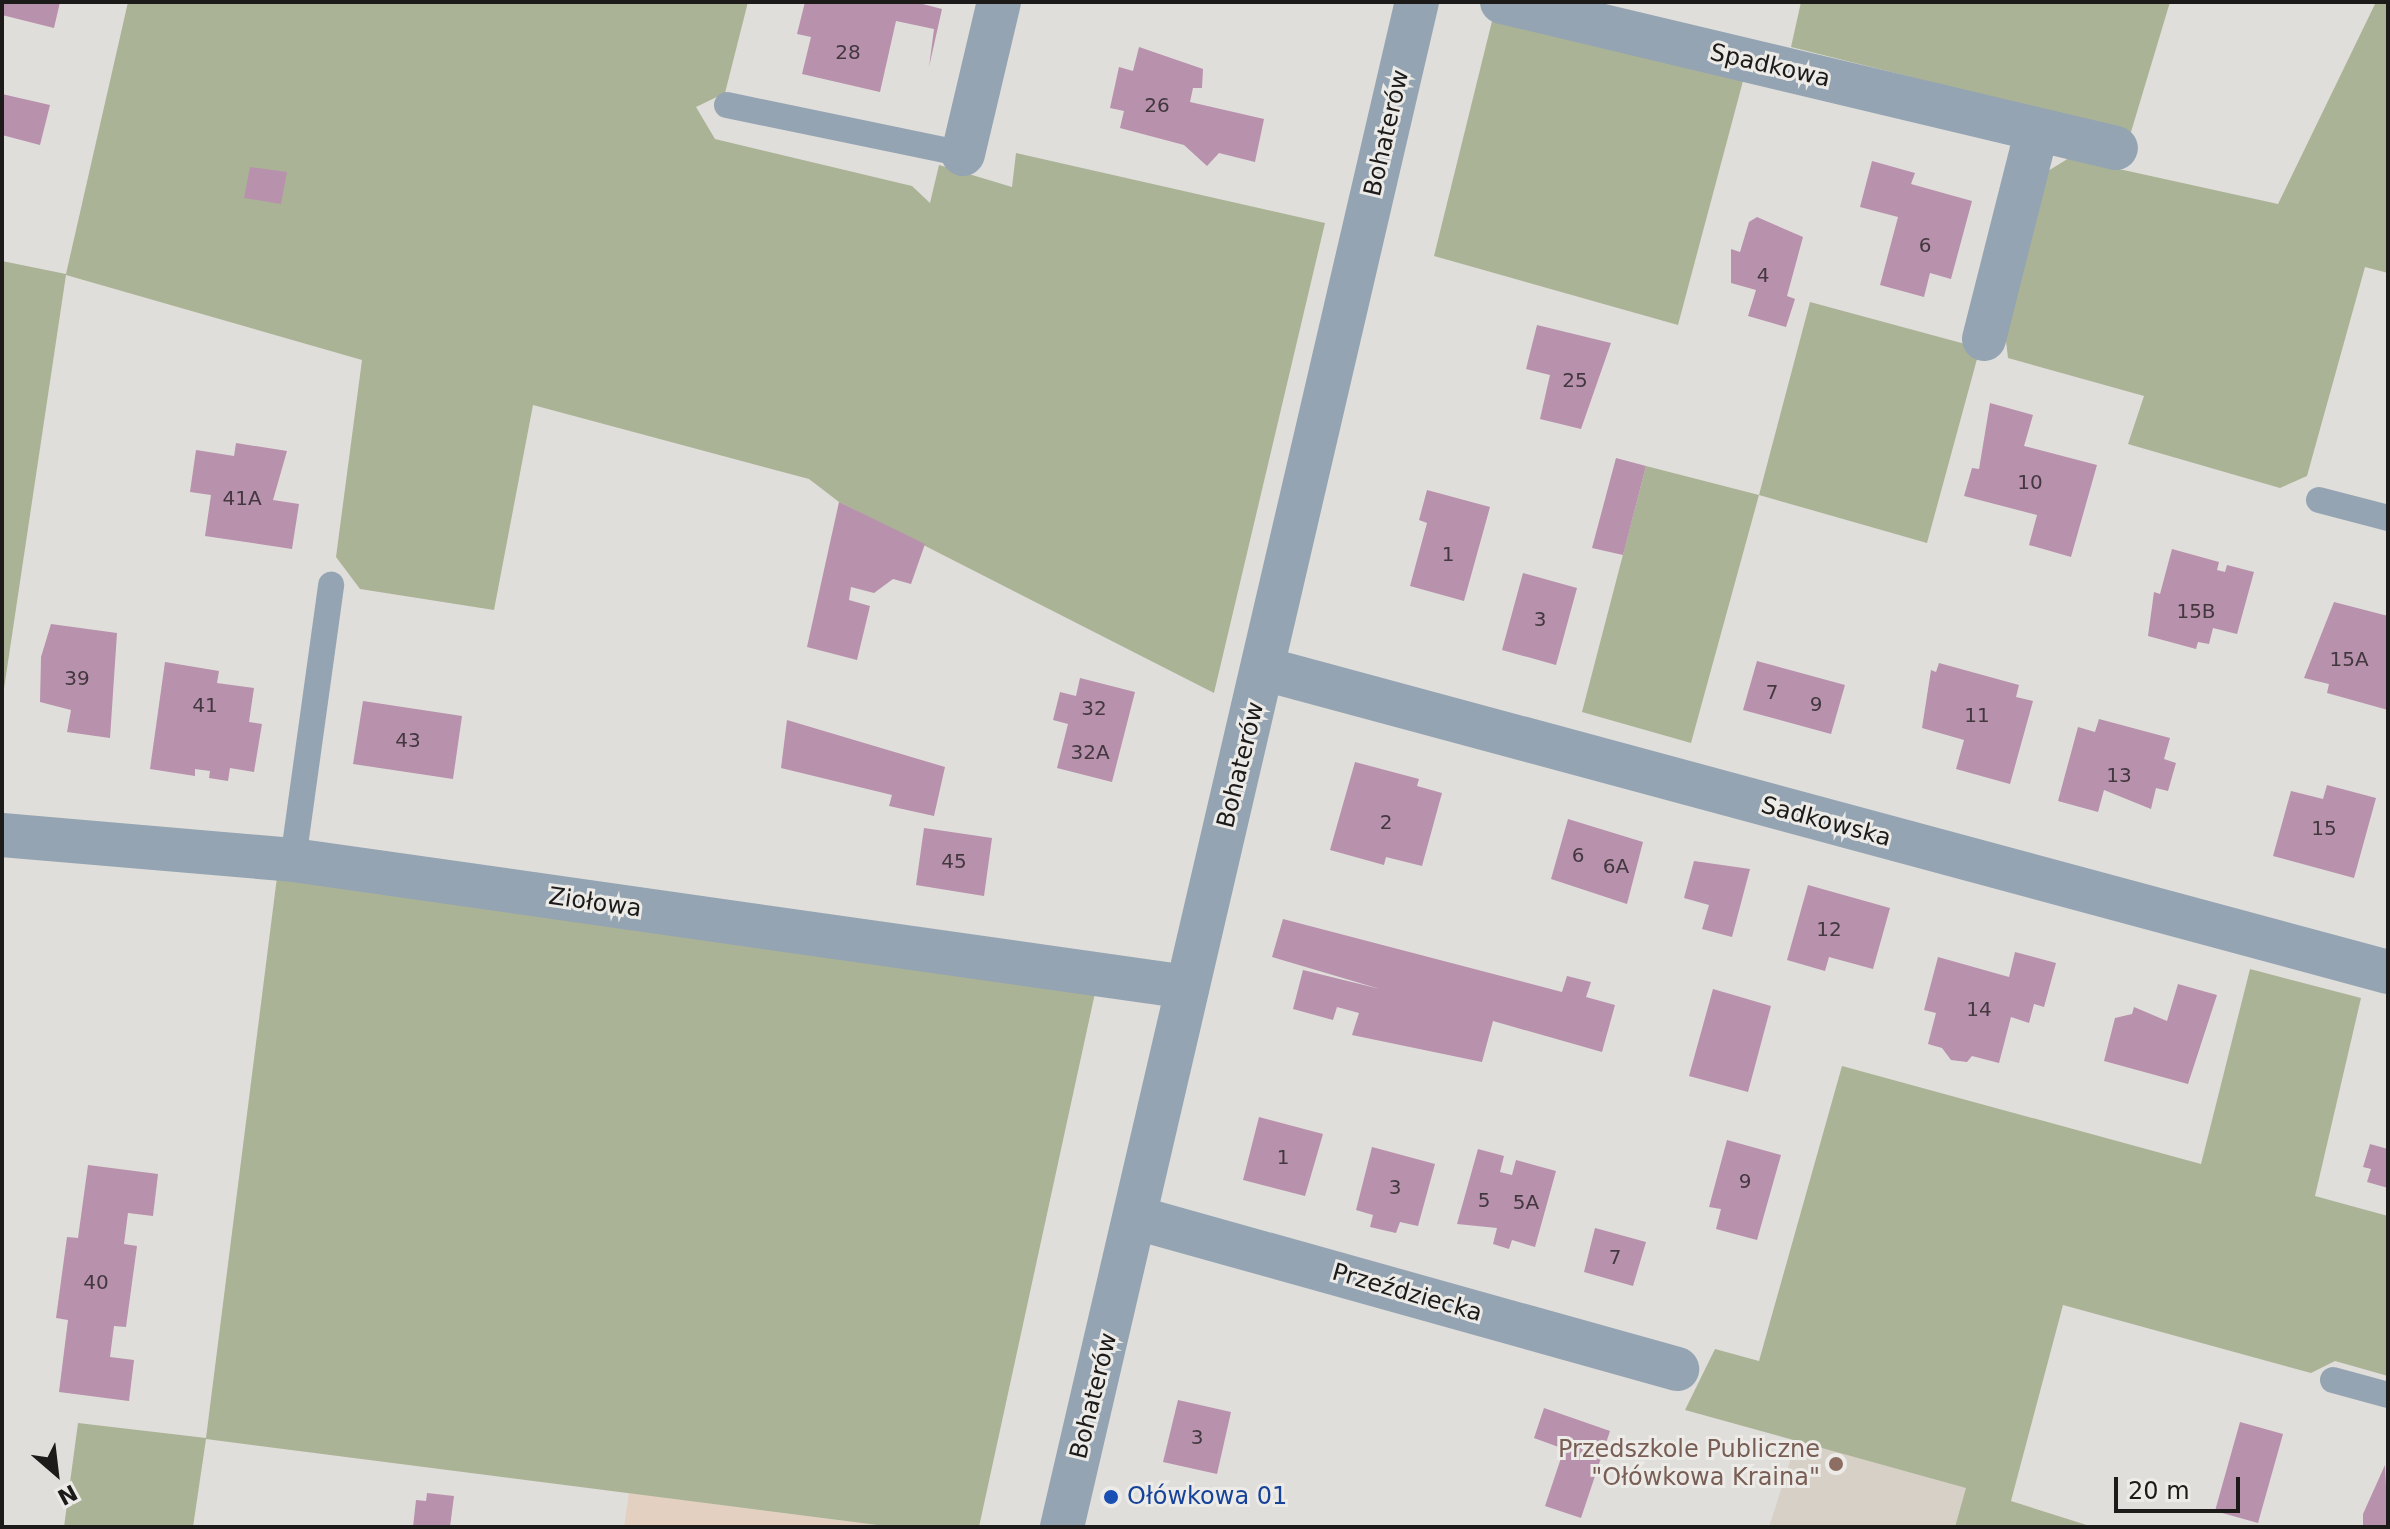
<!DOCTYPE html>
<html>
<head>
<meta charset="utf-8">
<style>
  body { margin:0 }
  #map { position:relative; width:2390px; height:1529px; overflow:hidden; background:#e0deda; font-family:"DejaVu Sans",sans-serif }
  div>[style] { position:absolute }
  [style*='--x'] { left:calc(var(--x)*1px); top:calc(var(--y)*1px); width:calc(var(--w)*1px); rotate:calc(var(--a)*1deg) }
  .commercial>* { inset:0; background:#e4d0c1 }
  .built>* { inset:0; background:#d7d0c7 }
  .green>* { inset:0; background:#abb396 }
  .building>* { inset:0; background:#b891ad }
  .service>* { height:26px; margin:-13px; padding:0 13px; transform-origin:13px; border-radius:13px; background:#94a4b2 }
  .minor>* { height:44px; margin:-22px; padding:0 22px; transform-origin:22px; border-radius:22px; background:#94a4b2 }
  .tertiary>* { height:44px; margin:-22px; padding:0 22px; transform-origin:22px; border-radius:22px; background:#94a4b2 }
  .dots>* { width:22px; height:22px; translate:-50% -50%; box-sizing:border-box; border:4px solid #edebe8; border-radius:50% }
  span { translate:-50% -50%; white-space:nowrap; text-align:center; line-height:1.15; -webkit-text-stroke:6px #edebe8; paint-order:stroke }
  .number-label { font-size:20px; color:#43383f }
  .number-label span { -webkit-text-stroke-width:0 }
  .street-label { font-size:24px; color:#1c1b1a }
  .education-label { font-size:24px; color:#785e54 }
  .right { translate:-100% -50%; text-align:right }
  .transit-label { font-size:24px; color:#164399 }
  .left { translate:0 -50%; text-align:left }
  .frame { position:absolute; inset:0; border:4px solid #1c1b1a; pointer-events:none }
  .north { position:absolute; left:16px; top:1433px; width:80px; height:80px; -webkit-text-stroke:6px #edebe8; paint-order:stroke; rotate:152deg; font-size:22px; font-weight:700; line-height:32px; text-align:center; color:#1c1b1a }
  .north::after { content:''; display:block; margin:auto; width:28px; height:36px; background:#1c1b1a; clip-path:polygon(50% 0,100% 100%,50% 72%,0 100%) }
  .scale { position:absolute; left:2114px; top:1477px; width:126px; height:36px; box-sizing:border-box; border:4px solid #1c1b1a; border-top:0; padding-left:10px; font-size:24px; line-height:28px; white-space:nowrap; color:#1c1b1a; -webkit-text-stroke:6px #edebe8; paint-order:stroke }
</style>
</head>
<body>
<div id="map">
  <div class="commercial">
    <div style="clip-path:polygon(629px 1493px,893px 1527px,624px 1527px)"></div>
  </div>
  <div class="built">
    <div style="clip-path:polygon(1797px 1439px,1967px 1488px,1955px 1527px,1769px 1527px)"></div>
  </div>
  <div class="green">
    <div style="clip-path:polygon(128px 2px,748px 2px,725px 93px,696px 107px,715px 139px,912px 186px,930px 203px,939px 165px,1012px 187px,1016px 153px,1325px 223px,1214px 693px,839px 502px,809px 479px,533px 405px,494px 610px,360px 589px,336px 557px,362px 360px,66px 275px,2px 702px,2px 261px,66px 274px)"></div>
    <div style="clip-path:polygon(1801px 2px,2170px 2px,2131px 132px,1791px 47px)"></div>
    <div style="clip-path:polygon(2376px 2px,2388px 2px,2388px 273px,2365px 267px,2307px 476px,2280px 488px,2128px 444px,2144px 396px,2008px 358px,2004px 324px,2048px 171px,2069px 158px,2278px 204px)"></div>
    <div style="clip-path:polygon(1493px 17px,1743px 81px,1678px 325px,1434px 256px)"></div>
    <div style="clip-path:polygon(1810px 302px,1980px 348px,1927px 543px,1759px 495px,1691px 743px,1582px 712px,1646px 466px,1759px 495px)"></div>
    <div style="clip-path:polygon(277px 877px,1095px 993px,979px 1527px,893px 1527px,206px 1439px,193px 1527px,64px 1527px,78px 1423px,206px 1438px)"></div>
    <div style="clip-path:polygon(2250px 969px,2361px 998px,2315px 1196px,2388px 1216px,2388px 1376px,2335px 1361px,2311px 1373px,2063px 1305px,2011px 1501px,2093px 1527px,1955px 1527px,1966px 1488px,1685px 1410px,1715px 1349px,1759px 1361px,1842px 1066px,2201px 1164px)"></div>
  </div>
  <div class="building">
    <div style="clip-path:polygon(2px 2px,60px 2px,54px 28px,2px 15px)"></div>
    <div style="clip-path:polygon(805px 2px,915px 2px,942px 9px,929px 67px,934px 29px,896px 21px,880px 92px,802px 74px,811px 37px,797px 34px)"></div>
    <div style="clip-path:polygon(1139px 47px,1203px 69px,1202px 88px,1193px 88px,1190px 102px,1264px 119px,1255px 162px,1219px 153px,1207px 166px,1184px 145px,1120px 128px,1124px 111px,1110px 108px,1119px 67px,1133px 71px)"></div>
    <div style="clip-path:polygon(2px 94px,50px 105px,40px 145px,2px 135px)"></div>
    <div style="clip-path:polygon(1872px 161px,1915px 173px,1911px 184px,1972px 201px,1951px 279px,1930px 273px,1924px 297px,1880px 285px,1898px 217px,1860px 207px)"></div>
    <div style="clip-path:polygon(250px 167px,287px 172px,281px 204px,244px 198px)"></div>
    <div style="clip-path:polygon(1757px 217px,1803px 237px,1787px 296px,1795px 299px,1786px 327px,1748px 316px,1756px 290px,1731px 283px,1731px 249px,1740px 252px,1749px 222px)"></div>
    <div style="clip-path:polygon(1537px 325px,1611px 343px,1581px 429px,1540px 419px,1550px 375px,1526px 369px)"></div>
    <div style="clip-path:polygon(1990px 403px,2033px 415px,2024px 446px,2097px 465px,2071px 557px,2029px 545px,2037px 515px,1964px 496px,1972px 468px,1979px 469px)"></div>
    <div style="clip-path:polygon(236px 443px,287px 451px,273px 500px,299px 504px,292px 549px,205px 536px,211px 495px,190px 492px,196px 450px,234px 456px)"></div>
    <div style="clip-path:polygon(1616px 458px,1646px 466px,1623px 555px,1592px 548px)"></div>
    <div style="clip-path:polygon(1427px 490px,1490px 507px,1464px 601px,1410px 586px,1427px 523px,1419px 520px)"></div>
    <div style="clip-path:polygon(839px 502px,925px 544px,911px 584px,893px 579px,874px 593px,851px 587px,849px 600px,870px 606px,857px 660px,807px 647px)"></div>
    <div style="clip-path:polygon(2172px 549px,2219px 562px,2217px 570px,2225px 572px,2227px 565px,2254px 572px,2237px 634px,2213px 628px,2209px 644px,2198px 642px,2196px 649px,2148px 636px,2154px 592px,2160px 594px)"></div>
    <div style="clip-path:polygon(1523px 573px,1577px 588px,1556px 665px,1502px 650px)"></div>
    <div style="clip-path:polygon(2334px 602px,2388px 616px,2388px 710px,2327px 693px,2329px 684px,2304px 678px)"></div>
    <div style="clip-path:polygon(51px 624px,117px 633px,110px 738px,67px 732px,71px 710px,40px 702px,41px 657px)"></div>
    <div style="clip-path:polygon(1757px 661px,1845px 685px,1831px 734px,1743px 710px)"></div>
    <div style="clip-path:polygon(165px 662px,219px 671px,217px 683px,254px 688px,249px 722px,262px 724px,254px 772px,230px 768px,228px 781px,209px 778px,210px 771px,195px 769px,195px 776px,150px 769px)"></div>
    <div style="clip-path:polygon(1939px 663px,2019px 685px,2016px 697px,2033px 701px,2010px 784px,1956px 769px,1964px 740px,1922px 728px,1931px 670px,1936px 672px)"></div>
    <div style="clip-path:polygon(1080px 678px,1135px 692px,1112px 782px,1057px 768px,1068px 724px,1053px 720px,1060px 692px,1076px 696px)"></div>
    <div style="clip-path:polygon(363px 701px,462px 716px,453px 779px,353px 764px)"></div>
    <div style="clip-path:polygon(2099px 719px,2170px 738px,2164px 759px,2176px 763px,2168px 791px,2156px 788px,2151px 809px,2104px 790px,2098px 812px,2058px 801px,2078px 727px,2095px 732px)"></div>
    <div style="clip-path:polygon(787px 720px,945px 767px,934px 816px,889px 806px,892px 795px,781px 768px)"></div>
    <div style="clip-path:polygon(1355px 762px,1419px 779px,1417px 786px,1442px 793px,1422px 866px,1386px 857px,1384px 865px,1330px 850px)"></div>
    <div style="clip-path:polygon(2327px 785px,2376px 798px,2354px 878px,2273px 856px,2291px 791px,2323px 799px)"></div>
    <div style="clip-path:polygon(1568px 819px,1643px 842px,1627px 904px,1551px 879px)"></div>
    <div style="clip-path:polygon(924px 828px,992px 838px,984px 896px,916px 885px)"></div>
    <div style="clip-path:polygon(1694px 861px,1750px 869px,1732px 937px,1702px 929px,1709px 905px,1684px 898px)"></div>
    <div style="clip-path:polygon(1808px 885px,1890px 908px,1873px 969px,1829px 957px,1825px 971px,1787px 960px)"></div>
    <div style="clip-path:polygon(1283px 919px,1562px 992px,1567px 976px,1591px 982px,1586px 997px,1615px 1005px,1602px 1052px,1493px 1021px,1482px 1062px,1352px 1035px,1359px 1013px,1337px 1007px,1333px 1020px,1293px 1009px,1303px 970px,1380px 989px,1272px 957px)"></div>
    <div style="clip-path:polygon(2015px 952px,2056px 963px,2044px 1007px,2034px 1004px,2029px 1023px,2011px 1017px,1999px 1063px,1972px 1056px,1967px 1062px,1951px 1060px,1942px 1048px,1928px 1044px,1936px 1013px,1924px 1010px,1938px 957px,2009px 977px)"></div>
    <div style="clip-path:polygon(2178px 984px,2217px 995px,2188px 1084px,2104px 1061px,2115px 1018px,2132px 1014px,2134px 1007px,2167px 1021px)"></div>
    <div style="clip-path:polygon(1713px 989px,1771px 1006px,1748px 1092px,1689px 1076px)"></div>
    <div style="clip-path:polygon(1259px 1117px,1323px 1134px,1305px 1196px,1243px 1180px)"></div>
    <div style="clip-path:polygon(1727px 1140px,1781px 1155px,1757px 1240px,1716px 1229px,1721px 1209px,1709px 1207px)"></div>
    <div style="clip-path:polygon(2370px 1144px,2388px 1149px,2388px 1188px,2367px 1182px,2371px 1169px,2363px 1167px)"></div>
    <div style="clip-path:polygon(1372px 1147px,1435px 1164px,1418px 1226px,1400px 1222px,1396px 1233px,1370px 1227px,1373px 1215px,1356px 1210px)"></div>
    <div style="clip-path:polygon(1478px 1149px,1504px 1156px,1500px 1172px,1512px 1175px,1516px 1160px,1556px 1171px,1535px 1247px,1512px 1240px,1509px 1249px,1493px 1244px,1497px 1228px,1457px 1224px)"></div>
    <div style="clip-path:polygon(88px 1165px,158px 1174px,153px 1216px,128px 1213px,124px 1244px,137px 1246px,126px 1327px,114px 1326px,110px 1357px,134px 1360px,129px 1401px,59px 1392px,68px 1320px,56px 1318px,67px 1237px,78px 1238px)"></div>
    <div style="clip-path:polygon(1595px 1228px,1646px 1242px,1633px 1286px,1584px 1272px)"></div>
    <div style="clip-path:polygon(1178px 1400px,1231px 1412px,1217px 1474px,1163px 1462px)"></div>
    <div style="clip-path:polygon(1544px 1408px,1610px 1431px,1581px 1518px,1545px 1506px,1564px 1449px,1534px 1438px)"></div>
    <div style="clip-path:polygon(2240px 1422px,2283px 1434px,2258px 1523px,2215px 1511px)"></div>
    <div style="clip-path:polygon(2385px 1465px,2388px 1527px,2363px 1527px,2363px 1514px)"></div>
    <div style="clip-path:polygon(427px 1493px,454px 1496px,450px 1527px,413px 1527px,416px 1500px,426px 1501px)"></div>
  </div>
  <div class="service">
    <div style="--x:727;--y:105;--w:241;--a:11.7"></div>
    <div style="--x:2319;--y:500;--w:71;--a:14.6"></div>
    <div style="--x:293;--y:860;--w:278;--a:-82.1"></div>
    <div style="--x:2333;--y:1380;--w:57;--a:15.3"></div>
  </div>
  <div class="minor">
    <div style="--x:1502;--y:2;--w:631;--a:13.38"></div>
    <div style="--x:963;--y:154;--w:156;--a:-76.7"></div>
    <div style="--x:1984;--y:339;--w:216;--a:-75.8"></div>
    <div style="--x:1265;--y:669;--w:1163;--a:15.1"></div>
    <div style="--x:2;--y:835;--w:292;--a:4.9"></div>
    <div style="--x:293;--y:860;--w:903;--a:8.09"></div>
    <div style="--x:1137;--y:1218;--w:561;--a:15.62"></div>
  </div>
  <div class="tertiary">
    <div style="--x:1062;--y:1527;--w:1566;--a:-76.9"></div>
  </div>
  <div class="dots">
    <div style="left:1836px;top:1464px;background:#8d6e63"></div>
    <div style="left:1111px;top:1497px;background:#1a4fb4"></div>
  </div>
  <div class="number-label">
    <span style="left:848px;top:52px">28</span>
    <span style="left:1157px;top:105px">26</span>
    <span style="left:1925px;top:245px">6</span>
    <span style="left:1763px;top:275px">4</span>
    <span style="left:1575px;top:380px">25</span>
    <span style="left:2030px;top:482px">10</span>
    <span style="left:242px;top:498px">41A</span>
    <span style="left:1448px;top:554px">1</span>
    <span style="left:2196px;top:611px">15B</span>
    <span style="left:1540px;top:619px">3</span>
    <span style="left:2349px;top:659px">15A</span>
    <span style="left:77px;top:678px">39</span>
    <span style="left:1772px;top:692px">7</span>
    <span style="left:1816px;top:704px">9</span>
    <span style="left:205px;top:705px">41</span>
    <span style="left:1094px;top:708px">32</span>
    <span style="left:1977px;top:715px">11</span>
    <span style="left:408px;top:740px">43</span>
    <span style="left:1090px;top:752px">32A</span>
    <span style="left:2119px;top:775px">13</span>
    <span style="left:1386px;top:822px">2</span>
    <span style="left:2324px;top:828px">15</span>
    <span style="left:1578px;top:855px">6</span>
    <span style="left:954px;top:861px">45</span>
    <span style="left:1616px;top:866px">6A</span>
    <span style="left:1829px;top:929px">12</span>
    <span style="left:1979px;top:1009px">14</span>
    <span style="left:1283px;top:1157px">1</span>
    <span style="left:1745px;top:1181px">9</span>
    <span style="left:1395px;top:1187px">3</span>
    <span style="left:1484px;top:1200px">5</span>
    <span style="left:1526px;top:1202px">5A</span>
    <span style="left:1615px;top:1257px">7</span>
    <span style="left:96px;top:1282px">40</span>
    <span style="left:1197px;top:1437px">3</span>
  </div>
  <div class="street-label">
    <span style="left:1770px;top:66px;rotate:13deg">Spadkowa</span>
    <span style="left:1387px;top:133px;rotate:-77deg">Bohaterów</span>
    <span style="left:1241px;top:765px;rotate:-76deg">Bohaterów</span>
    <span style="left:1826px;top:822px;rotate:15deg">Sadkowska</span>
    <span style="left:595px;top:903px;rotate:8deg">Ziołowa</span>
    <span style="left:1407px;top:1293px;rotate:16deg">Przeździecka</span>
    <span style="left:1094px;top:1396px;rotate:-76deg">Bohaterów</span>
  </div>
  <div class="education-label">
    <span class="right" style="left:1820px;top:1464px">Przedszkole Publiczne<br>"Ołówkowa Kraina"</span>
  </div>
  <div class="transit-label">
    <span class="left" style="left:1127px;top:1497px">Ołówkowa 01</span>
  </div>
  <div class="frame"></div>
  <div class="north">N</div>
  <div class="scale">20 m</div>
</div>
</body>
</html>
